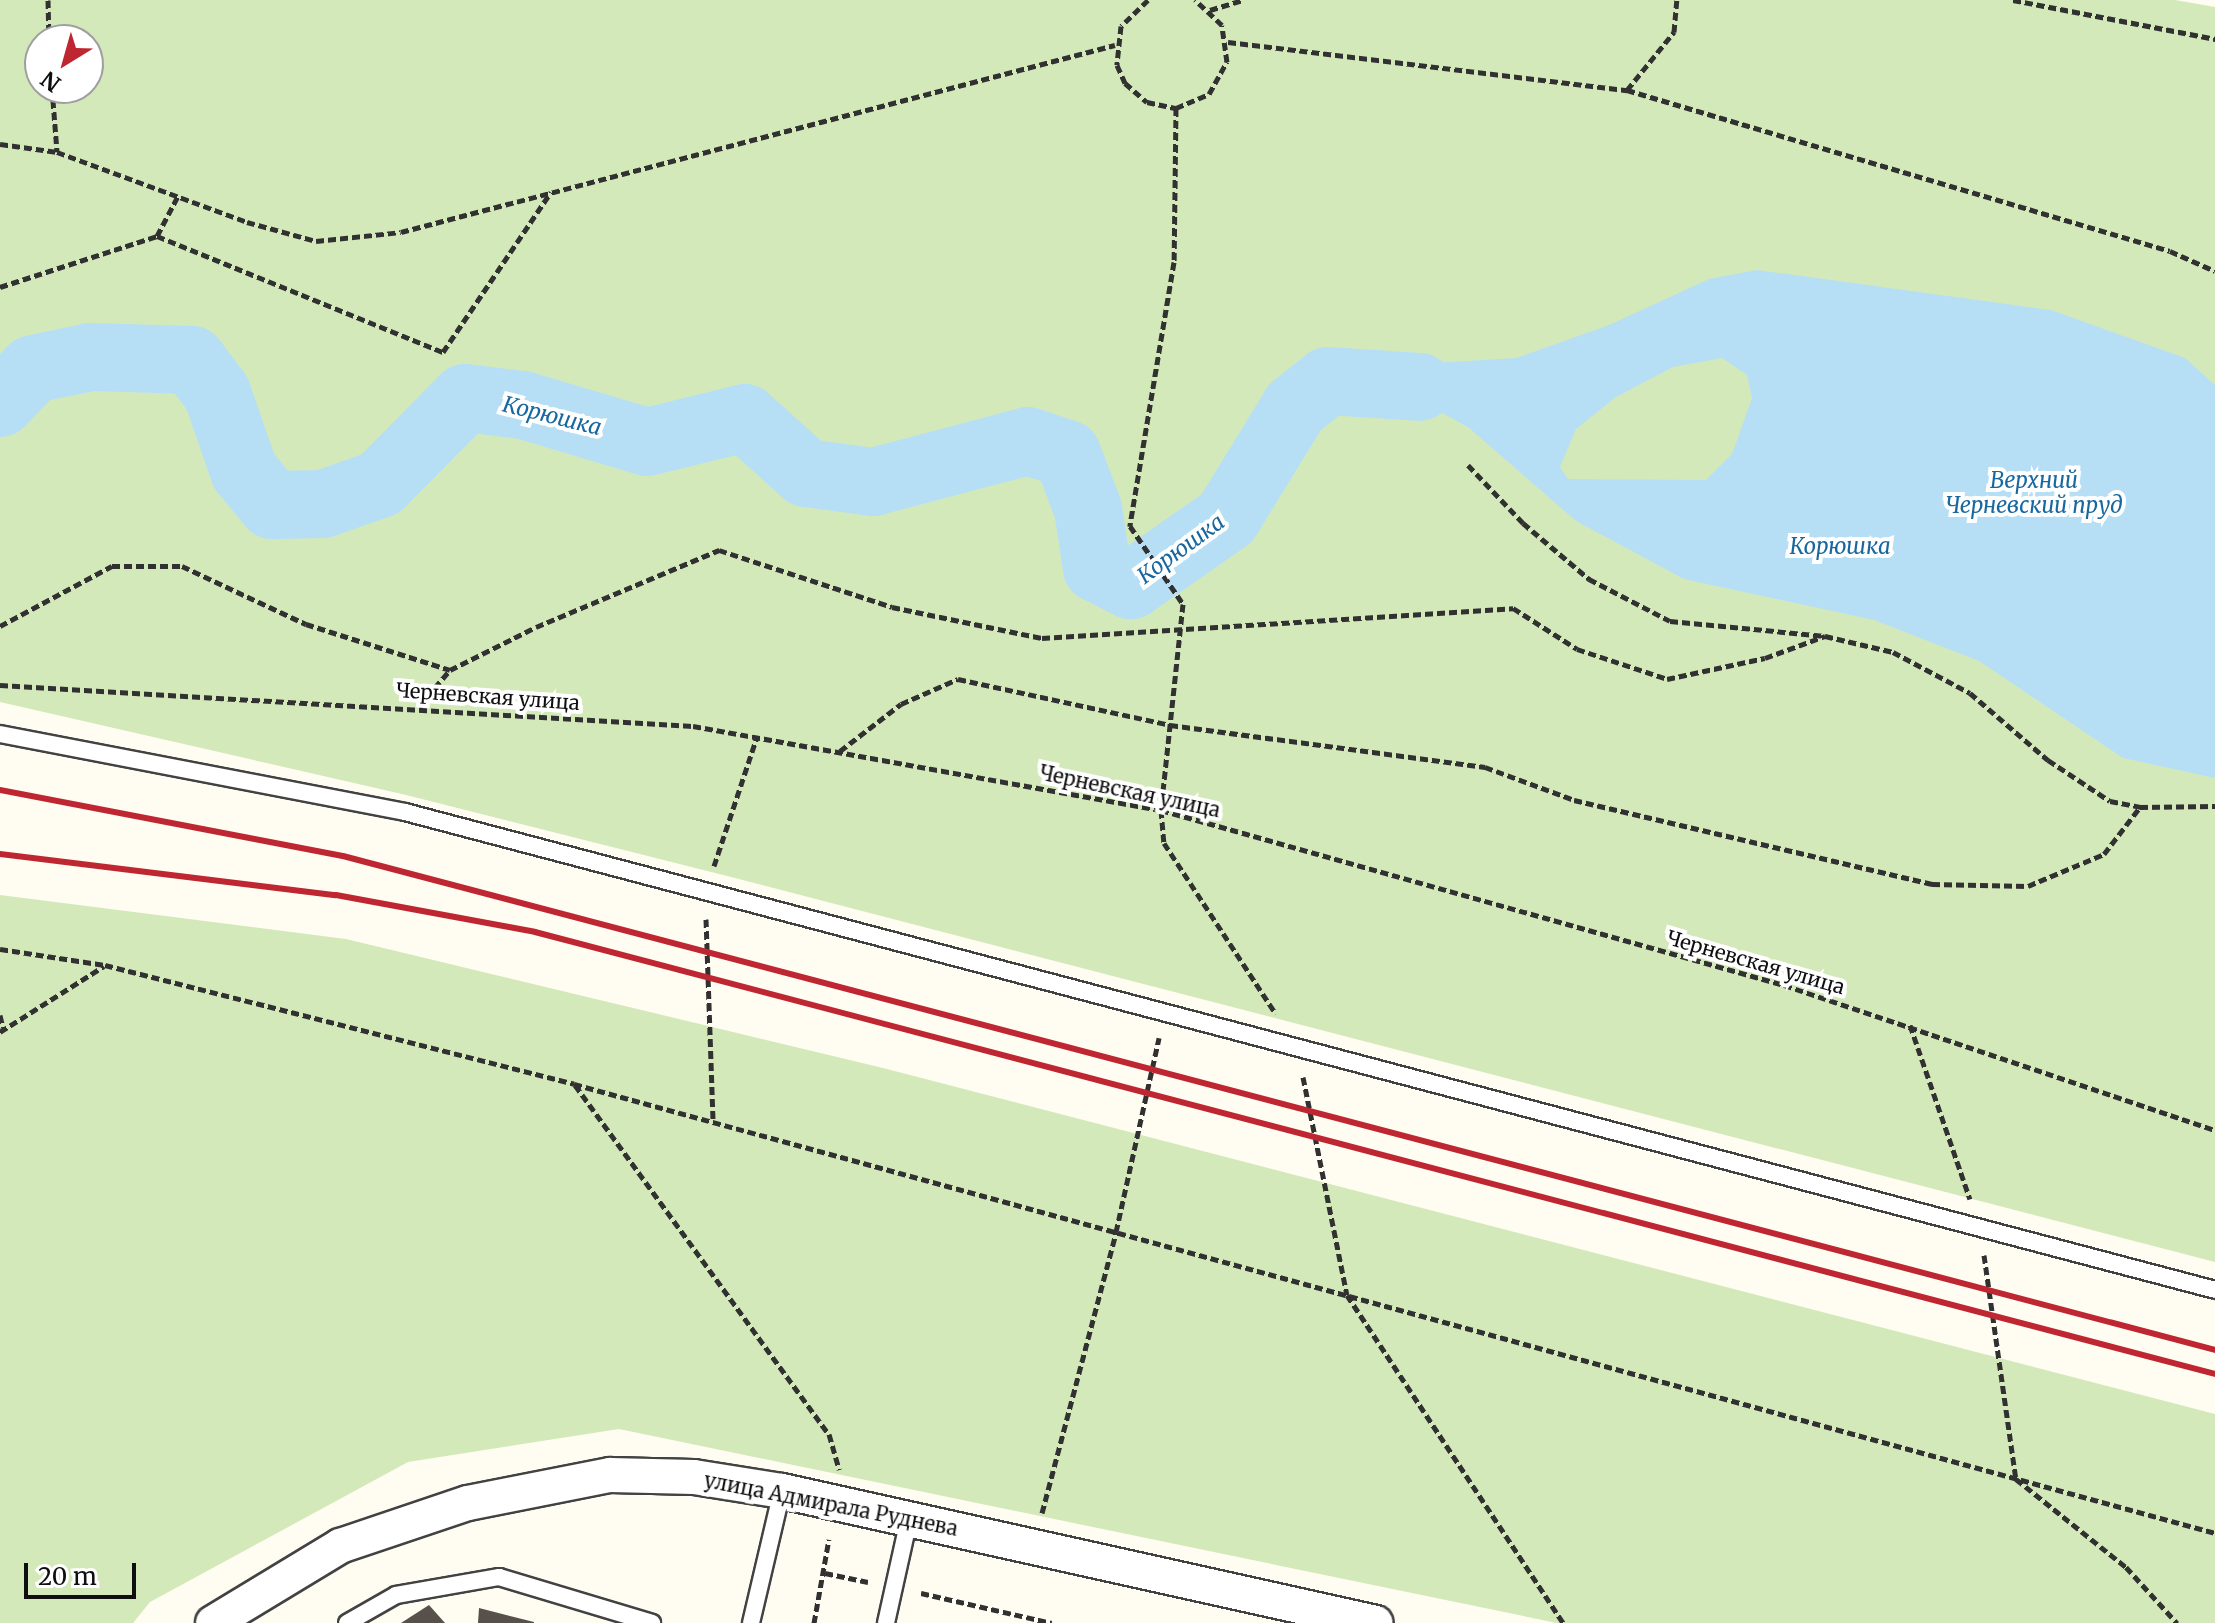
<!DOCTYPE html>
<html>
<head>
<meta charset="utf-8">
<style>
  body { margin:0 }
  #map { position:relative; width:2215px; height:1623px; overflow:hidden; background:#fffcf1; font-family:Merriweather,serif }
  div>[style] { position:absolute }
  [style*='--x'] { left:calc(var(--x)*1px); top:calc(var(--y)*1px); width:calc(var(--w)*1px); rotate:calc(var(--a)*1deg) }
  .green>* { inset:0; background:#d4e9ba }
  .water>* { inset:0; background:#b6dff6 }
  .river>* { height:68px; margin:-34px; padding:0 34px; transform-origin:34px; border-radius:34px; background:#b6dff6 }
  .building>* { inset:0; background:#57504b }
  .path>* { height:5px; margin-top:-2.5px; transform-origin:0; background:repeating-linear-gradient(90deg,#313131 0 8px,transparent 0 12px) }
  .roads { filter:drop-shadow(2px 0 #424242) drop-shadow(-2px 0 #424242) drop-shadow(0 2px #424242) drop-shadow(0 -2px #424242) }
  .service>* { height:16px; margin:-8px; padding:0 8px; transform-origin:8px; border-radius:8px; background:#fff }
  .minor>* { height:34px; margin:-17px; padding:0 17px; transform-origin:17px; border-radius:17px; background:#fff }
  .rail>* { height:6px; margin:-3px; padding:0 3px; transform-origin:3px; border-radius:3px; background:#be2732 }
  span { translate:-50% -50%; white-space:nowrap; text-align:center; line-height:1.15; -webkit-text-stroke:8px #fff; paint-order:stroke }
  .street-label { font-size:20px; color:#0f0f0f }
  .water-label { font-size:22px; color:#1868a0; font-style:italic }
  .north { position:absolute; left:24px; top:24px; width:80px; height:80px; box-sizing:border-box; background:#fff; border:2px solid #9f9f9f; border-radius:50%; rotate:217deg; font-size:22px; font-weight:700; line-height:32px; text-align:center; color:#0f0f0f }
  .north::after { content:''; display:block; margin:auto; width:28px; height:36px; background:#be2732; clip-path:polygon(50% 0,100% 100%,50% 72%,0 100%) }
  .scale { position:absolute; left:24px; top:1563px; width:112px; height:36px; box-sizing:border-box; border:4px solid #0f0f0f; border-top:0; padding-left:10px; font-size:24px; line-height:28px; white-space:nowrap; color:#0f0f0f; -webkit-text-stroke:6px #fff; paint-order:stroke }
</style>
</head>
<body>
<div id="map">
  <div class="green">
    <div style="clip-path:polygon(evenodd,0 0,2175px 0,2215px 7px,2215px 1262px,735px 878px,402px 794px,0 702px,0 0,40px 40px,88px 40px,88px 88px,40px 88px,40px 40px)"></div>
    <div style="clip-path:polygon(0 895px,346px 939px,883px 1068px,2215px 1414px,2215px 1623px,1557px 1623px,619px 1429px,408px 1462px,150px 1602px,133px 1623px,0 1623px)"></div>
  </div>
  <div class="water">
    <div style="clip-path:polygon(evenodd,1757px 270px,2051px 310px,2185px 358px,2215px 385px,2215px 778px,2123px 758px,1979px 661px,1874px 620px,1684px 579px,1576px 521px,1468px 427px,1409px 395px,1338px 388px,1328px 381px,1333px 369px,1516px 358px,1609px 325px,1709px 279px,1757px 270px,1722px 358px,1747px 375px,1752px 398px,1732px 454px,1706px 480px,1568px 479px,1560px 467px,1576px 429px,1616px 397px,1673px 367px,1722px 358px)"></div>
  </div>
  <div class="river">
    <div style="--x:0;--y:403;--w:47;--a:-45.9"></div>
    <div style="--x:33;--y:369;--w:59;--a:-11.7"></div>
    <div style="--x:91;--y:357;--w:101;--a:1.7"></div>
    <div style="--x:192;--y:360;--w:41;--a:52.9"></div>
    <div style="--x:217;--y:393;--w:83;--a:70.9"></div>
    <div style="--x:244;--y:471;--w:44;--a:50.5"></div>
    <div style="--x:272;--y:505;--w:51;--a:-1.1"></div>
    <div style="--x:323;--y:504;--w:60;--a:-19.3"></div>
    <div style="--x:380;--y:484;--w:121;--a:-45.3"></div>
    <div style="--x:465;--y:398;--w:58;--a:6.9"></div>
    <div style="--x:523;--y:405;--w:129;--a:16.6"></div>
    <div style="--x:647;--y:442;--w:101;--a:-13.8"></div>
    <div style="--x:745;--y:418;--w:82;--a:42"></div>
    <div style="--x:806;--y:473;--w:68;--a:7.7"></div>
    <div style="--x:873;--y:482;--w:160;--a:-14.8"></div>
    <div style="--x:1028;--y:441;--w:41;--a:18.4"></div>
    <div style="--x:1067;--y:454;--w:59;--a:69.1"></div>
    <div style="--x:1088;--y:509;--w:60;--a:81.3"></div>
    <div style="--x:1097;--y:568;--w:38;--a:27"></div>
    <div style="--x:1131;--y:585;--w:117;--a:-34.9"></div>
    <div style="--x:1227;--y:518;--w:130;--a:-58.5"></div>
    <div style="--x:1295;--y:407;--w:42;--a:-38.2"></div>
    <div style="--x:1328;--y:381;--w:92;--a:3.7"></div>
  </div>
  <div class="building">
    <div style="clip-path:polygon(429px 1605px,445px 1623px,401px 1623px)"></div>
    <div style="clip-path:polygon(479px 1608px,534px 1622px,534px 1623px,478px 1623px)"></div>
  </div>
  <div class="path">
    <div style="--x:48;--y:0;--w:40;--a:88.6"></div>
    <div style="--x:1148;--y:0;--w:37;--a:136"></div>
    <div style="--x:1121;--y:26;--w:39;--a:96"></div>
    <div style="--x:1117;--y:65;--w:20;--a:66"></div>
    <div style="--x:1125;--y:83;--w:29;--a:41"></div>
    <div style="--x:1147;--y:102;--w:30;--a:12"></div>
    <div style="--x:1176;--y:108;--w:36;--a:-23"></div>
    <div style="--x:1209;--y:94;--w:37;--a:-61"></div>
    <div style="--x:1227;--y:62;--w:37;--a:-98"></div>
    <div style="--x:1222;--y:25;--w:37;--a:-137"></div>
    <div style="--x:2013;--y:0;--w:206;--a:10.9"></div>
    <div style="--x:1210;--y:10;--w:34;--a:-17"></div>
    <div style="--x:1228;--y:42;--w:402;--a:6.9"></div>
    <div style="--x:1627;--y:90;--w:566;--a:16.52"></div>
    <div style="--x:2170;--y:251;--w:49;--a:24"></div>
    <div style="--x:52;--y:88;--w:64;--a:85.5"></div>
    <div style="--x:1627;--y:90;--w:75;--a:-51"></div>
    <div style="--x:1674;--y:32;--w:32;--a:-85"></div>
    <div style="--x:1176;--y:108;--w:154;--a:90.7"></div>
    <div style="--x:1174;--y:262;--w:268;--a:99.5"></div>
    <div style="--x:1130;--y:526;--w:94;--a:55.8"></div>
    <div style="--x:1183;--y:604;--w:207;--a:96.1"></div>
    <div style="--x:1161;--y:810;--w:33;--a:85"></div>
    <div style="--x:1164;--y:843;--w:204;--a:56.8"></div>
    <div style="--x:0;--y:144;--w:58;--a:8"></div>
    <div style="--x:57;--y:152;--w:202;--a:20.2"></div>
    <div style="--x:247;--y:222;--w:72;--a:15.4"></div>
    <div style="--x:316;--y:241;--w:85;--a:-6"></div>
    <div style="--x:401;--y:232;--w:738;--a:-14.68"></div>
    <div style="--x:157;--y:236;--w:45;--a:-62.3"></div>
    <div style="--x:0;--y:287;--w:165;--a:-18"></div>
    <div style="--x:157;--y:236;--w:309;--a:22.1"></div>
    <div style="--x:443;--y:352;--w:193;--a:-56"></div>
    <div style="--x:1468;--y:465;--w:80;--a:46.5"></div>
    <div style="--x:1523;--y:523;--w:87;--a:40.3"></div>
    <div style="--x:1589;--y:579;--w:91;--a:27.4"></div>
    <div style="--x:1670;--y:621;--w:156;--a:5.5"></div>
    <div style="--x:1825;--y:636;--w:70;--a:13.2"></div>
    <div style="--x:1893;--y:652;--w:87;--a:28"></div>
    <div style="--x:1970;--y:693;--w:103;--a:40.7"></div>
    <div style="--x:2048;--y:760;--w:74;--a:33.5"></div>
    <div style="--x:2110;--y:801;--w:31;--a:11"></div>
    <div style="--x:2140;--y:807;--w:75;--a:-0.8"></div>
    <div style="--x:0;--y:626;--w:127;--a:-28.2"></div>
    <div style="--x:112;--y:566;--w:70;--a:0"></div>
    <div style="--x:182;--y:566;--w:137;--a:25.1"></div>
    <div style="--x:306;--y:624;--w:151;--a:17.7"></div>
    <div style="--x:0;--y:685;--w:694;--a:3.39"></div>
    <div style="--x:693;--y:726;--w:475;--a:10.2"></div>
    <div style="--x:1161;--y:810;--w:647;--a:15.69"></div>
    <div style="--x:1784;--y:985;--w:455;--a:18.6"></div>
    <div style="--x:419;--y:706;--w:48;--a:-49.3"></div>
    <div style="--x:450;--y:670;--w:96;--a:-26.6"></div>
    <div style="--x:536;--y:627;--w:199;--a:-22.8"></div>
    <div style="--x:719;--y:550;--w:182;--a:18.2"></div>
    <div style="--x:892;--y:607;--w:153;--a:11.7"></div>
    <div style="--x:1042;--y:638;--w:472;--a:-3.6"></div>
    <div style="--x:1513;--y:608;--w:76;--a:32.6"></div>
    <div style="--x:1577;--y:649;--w:95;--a:18.4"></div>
    <div style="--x:1667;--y:679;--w:100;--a:-12.1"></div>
    <div style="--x:1765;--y:658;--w:64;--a:-20.1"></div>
    <div style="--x:840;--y:751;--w:77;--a:-37.6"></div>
    <div style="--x:901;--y:704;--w:62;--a:-23.7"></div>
    <div style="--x:958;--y:679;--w:217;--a:12.2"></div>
    <div style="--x:1170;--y:725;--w:318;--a:7.6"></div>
    <div style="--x:1485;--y:767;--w:95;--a:20.3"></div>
    <div style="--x:1574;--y:800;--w:368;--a:13.2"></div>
    <div style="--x:1932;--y:884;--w:96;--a:1.2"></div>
    <div style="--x:2028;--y:886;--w:82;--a:-22.8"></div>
    <div style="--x:2104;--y:854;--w:59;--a:-52.5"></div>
    <div style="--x:714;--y:866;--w:136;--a:-71.6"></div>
    <div style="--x:706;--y:919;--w:203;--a:88"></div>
    <div style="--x:0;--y:949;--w:106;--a:8.7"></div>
    <div style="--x:105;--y:965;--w:484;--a:14.2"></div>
    <div style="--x:574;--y:1084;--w:1701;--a:15.3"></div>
    <div style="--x:0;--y:1015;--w:13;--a:77"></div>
    <div style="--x:1910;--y:1025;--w:184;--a:71"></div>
    <div style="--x:0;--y:1032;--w:123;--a:-32.4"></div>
    <div style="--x:1303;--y:1077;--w:222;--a:78.6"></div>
    <div style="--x:1347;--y:1295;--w:393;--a:56.6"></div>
    <div style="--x:575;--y:1085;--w:432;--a:54"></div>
    <div style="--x:829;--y:1434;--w:37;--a:74"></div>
    <div style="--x:1984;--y:1255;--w:226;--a:81.9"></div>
    <div style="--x:2016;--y:1479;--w:141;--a:38.7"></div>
    <div style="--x:2126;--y:1567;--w:76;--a:47.7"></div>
    <div style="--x:1042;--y:1513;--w:291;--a:-75.2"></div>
    <div style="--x:1116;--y:1232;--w:199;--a:-77.5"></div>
    <div style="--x:825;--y:1573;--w:44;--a:11.8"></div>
    <div style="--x:921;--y:1593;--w:134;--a:12.9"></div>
    <div style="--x:814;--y:1623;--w:85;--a:-79.9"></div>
  </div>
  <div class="roads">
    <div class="service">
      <div style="--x:0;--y:734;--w:412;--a:10.9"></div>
      <div style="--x:405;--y:812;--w:1872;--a:14.79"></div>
      <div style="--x:347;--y:1623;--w:56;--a:-29.7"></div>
      <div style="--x:396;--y:1595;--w:105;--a:-9.9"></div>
      <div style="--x:499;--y:1577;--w:160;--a:16.7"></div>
      <div style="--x:751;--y:1623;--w:136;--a:-76.8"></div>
      <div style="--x:886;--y:1623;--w:107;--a:-77.5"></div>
    </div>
    <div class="minor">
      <div style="--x:213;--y:1623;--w:149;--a:-31.2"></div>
      <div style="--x:340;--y:1546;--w:135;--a:-18.6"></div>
      <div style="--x:468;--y:1503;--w:145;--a:-11.2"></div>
      <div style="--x:610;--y:1475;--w:84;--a:1.4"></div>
      <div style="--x:694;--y:1477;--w:89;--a:9"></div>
      <div style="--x:782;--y:1491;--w:608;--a:12.53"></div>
    </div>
  </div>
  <div class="rail">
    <div style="--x:0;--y:790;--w:349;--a:10.9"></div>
    <div style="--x:343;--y:856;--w:1936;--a:14.78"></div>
    <div style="--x:0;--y:854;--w:338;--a:7"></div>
    <div style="--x:336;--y:895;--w:202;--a:10.5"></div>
    <div style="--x:535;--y:932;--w:1737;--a:14.74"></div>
  </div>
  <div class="street-label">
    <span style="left:488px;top:696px;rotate:4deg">Черневская улица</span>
    <span style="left:1130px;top:791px;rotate:12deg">Черневская улица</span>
    <span style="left:1756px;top:962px;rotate:16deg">Черневская улица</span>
    <span style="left:831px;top:1504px;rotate:11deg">улица Адмирала Руднева</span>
  </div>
  <div class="water-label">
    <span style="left:552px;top:416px;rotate:14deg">Корюшка</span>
    <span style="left:2034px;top:493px">Верхний<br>Черневский пруд</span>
    <span style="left:1840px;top:547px">Корюшка</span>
    <span style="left:1181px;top:549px;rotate:-36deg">Корюшка</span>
  </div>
  <div class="north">N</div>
  <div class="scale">20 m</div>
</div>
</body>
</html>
